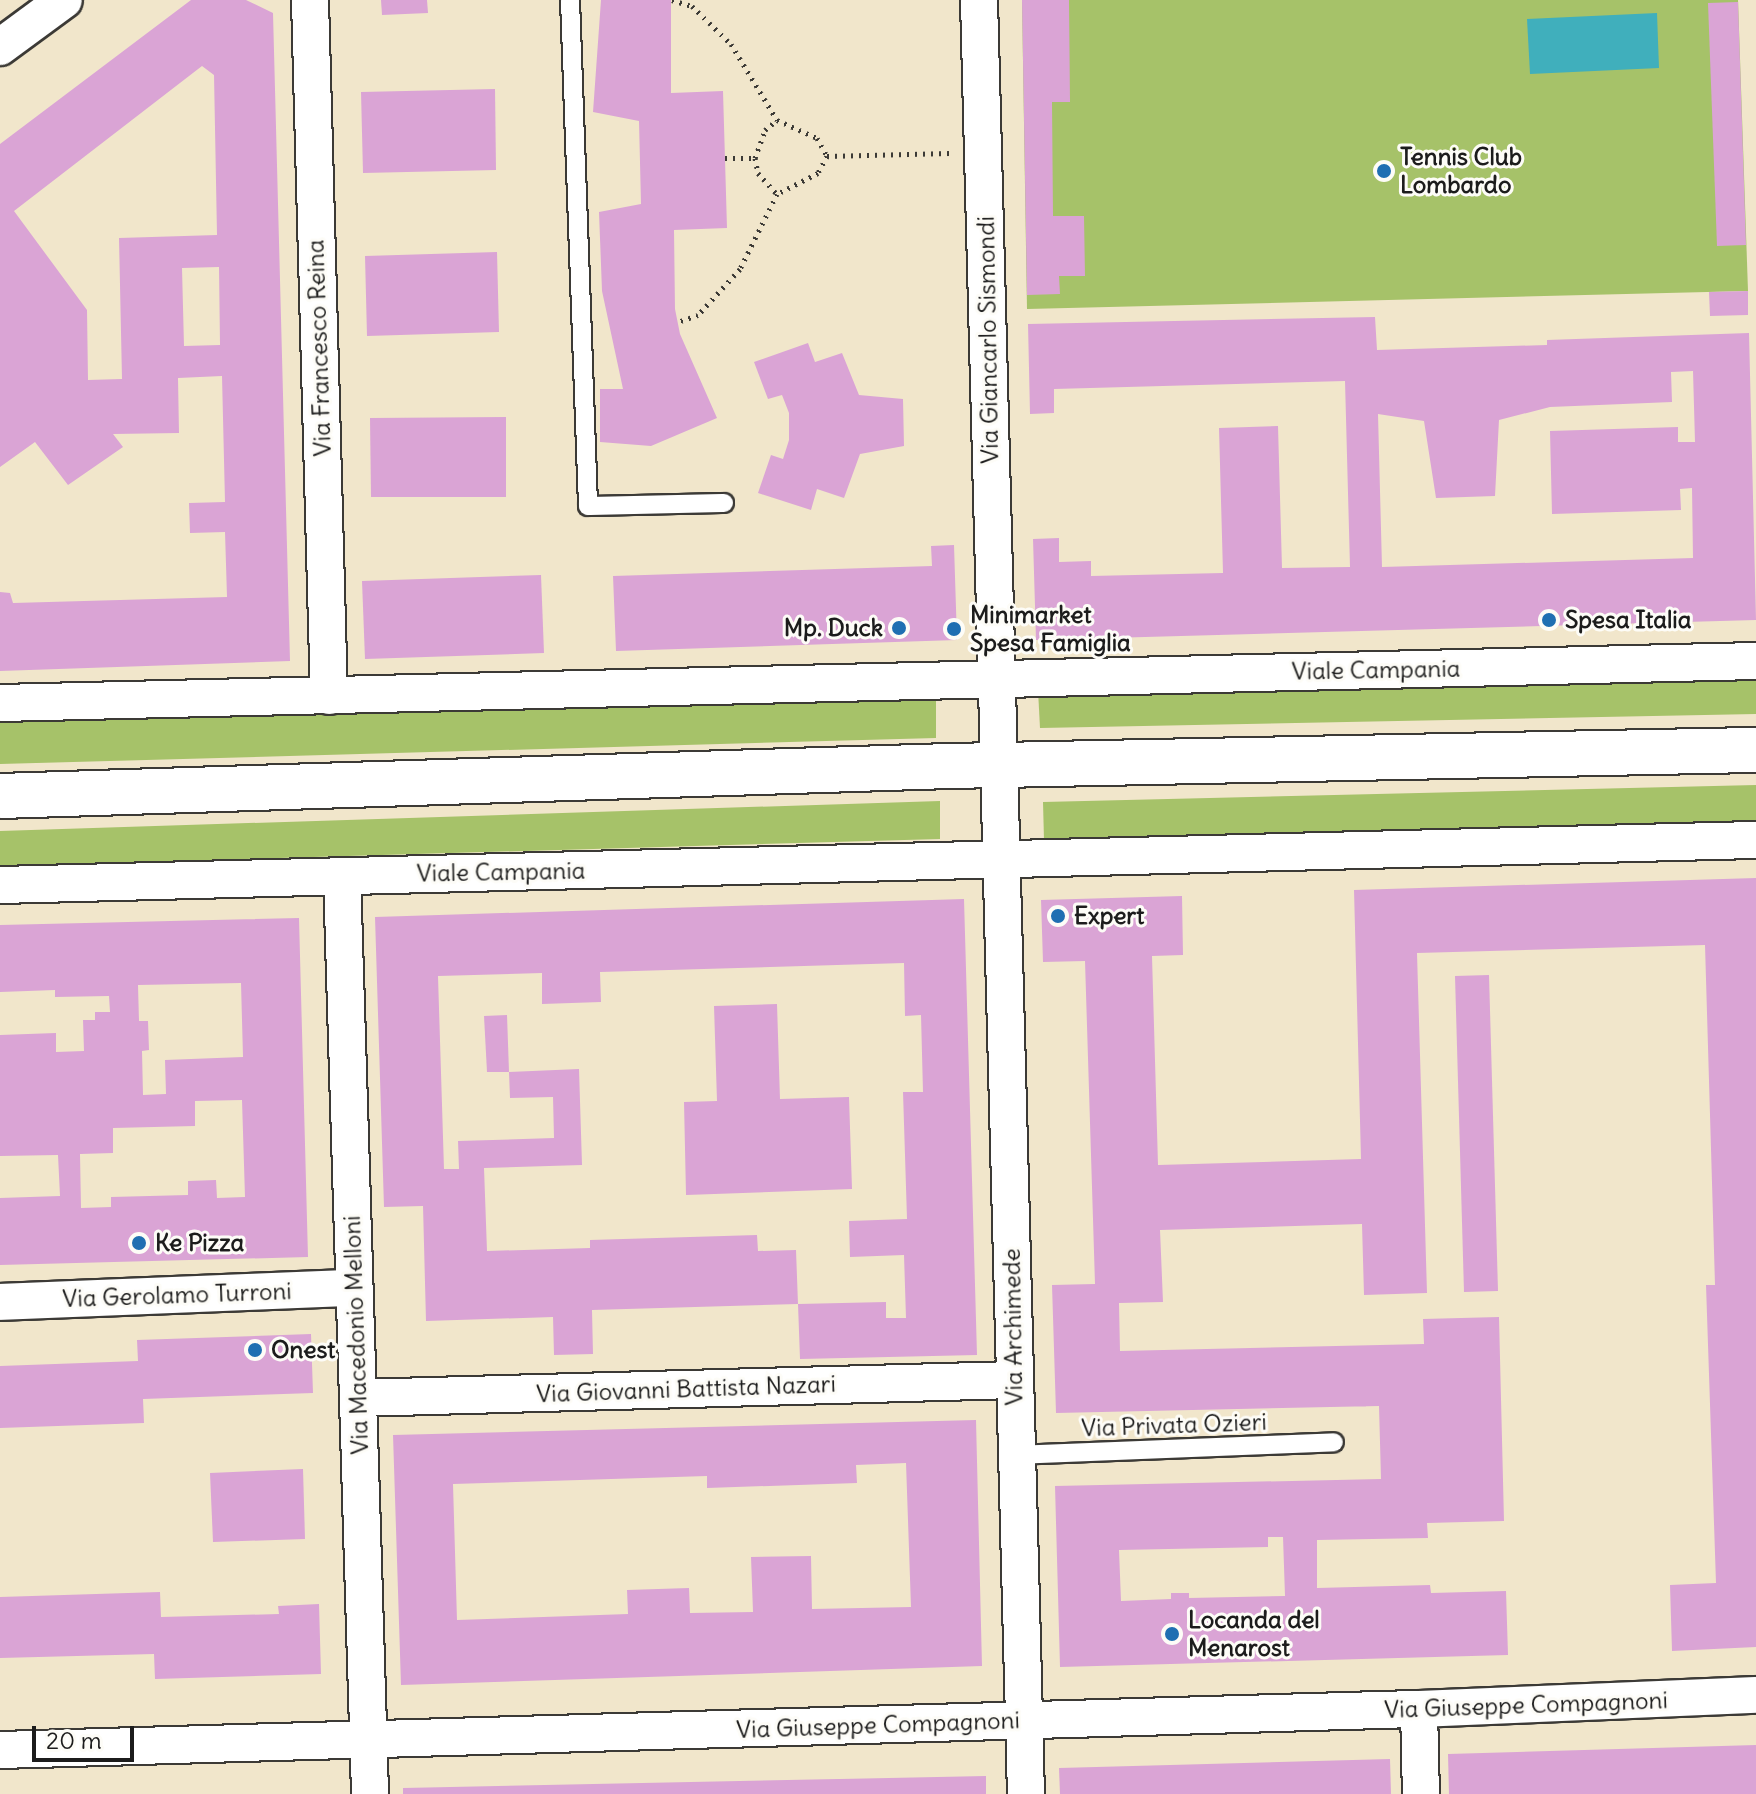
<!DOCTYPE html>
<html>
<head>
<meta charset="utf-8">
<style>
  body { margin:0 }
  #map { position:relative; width:1756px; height:1794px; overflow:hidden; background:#f1e6cb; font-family:Delius,sans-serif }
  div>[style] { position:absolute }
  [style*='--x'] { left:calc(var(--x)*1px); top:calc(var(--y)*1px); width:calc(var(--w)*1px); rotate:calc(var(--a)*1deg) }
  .green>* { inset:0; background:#a6c269 }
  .water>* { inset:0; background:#40afbc }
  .building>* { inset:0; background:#daa4d5 }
  .path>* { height:5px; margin-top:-2.5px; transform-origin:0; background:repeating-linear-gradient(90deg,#3c3a36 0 2px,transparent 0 8px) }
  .roads { filter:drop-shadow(2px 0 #3c3a36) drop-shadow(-2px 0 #3c3a36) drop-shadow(0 2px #3c3a36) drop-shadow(0 -2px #3c3a36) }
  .service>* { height:18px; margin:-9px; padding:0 9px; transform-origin:9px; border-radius:9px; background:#fff }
  .minor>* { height:36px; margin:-18px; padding:0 18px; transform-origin:18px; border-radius:18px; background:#fff }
  .secondary>* { height:44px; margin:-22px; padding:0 22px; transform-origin:22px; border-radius:22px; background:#fff }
  .dots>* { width:22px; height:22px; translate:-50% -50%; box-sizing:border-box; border:4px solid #fdfcf7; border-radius:50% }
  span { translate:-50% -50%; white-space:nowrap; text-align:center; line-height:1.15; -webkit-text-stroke:6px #fdfcf7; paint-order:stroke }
  .poi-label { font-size:24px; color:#1c1c1c; font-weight:700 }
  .left { translate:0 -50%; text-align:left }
  .right { translate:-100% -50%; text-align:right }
  .street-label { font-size:24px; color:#1c1c1c }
  .scale { position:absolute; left:32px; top:1726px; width:102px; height:36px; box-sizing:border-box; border:4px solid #1c1c1c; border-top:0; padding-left:10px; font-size:24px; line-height:28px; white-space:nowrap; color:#1c1c1c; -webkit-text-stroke:6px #fdfcf7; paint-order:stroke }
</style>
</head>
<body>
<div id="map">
  <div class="green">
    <div style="clip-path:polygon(1022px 0,1738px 0,1748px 291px,1027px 309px)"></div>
    <div style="clip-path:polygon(1756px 673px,1756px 714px,1040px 728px,1038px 690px)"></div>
    <div style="clip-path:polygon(936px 697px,936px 738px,0 764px,0 722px)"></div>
    <div style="clip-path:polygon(1756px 785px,1756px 825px,1044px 840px,1043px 802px)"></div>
    <div style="clip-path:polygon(940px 801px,940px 839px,0 866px,0 831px)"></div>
  </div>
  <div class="water">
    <div style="clip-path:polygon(1657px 13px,1659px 68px,1530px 74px,1527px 19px)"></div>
  </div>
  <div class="building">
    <div style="clip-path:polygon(evenodd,191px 0,246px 0,273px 13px,290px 661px,0 671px,0 592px,10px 593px,13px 603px,227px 597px,225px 532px,190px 533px,189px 503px,225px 502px,222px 376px,178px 378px,179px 433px,113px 434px,123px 447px,68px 485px,35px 442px,0 467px,0 144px,191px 0,202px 66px,214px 75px,217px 235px,119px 238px,122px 379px,88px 380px,87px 310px,14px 211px,202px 66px,191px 0,219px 267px,220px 345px,184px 346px,182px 268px,219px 267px)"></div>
    <div style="clip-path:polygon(381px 0,427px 0,428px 13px,382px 15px)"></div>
    <div style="clip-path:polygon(601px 0,671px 0,671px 93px,723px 91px,727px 228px,674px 230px,675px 309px,680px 334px,717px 418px,651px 446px,600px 442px,600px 389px,623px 389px,602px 291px,599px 212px,641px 204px,639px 121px,593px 112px)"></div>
    <div style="clip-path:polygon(1022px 0,1069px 0,1070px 102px,1052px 102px,1053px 216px,1084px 216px,1085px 276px,1059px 276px,1060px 294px,1027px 295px)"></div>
    <div style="clip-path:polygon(1738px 2px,1746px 245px,1717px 246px,1708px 3px)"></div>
    <div style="clip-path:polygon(495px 89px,496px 170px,363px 173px,361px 92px)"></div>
    <div style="clip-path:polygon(497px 252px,499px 332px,367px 336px,365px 256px)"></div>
    <div style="clip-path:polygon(1748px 291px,1748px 315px,1710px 316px,1709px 292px)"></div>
    <div style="clip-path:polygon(evenodd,1375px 317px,1377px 350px,1547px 345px,1547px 340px,1749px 333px,1756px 620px,1036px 640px,1033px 539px,1059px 538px,1059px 562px,1091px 561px,1091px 576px,1223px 573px,1219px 428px,1278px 426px,1282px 568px,1350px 567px,1345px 381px,1054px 389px,1054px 413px,1030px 414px,1028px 324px,1375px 317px,1693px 371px,1695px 442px,1678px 442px,1678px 427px,1550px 431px,1552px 514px,1681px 510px,1680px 489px,1692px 488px,1693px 558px,1382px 567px,1378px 414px,1424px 421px,1436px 498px,1495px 496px,1499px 420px,1550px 407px,1672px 402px,1671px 372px,1693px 371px)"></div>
    <div style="clip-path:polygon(808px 343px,815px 362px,842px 353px,859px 395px,903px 399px,904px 446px,860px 454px,844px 498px,817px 489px,811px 510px,758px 493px,771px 455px,783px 459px,789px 440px,789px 413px,782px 395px,768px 399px,754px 362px)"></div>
    <div style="clip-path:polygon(506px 417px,506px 497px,371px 497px,370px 418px)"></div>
    <div style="clip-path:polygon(954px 545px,957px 640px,616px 651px,613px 576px,932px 566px,931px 546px)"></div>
    <div style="clip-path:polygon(541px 575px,544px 653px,365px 659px,362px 581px)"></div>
    <div style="clip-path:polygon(evenodd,1756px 878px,1756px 1647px,1672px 1651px,1670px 1585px,1716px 1583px,1706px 1285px,1715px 1285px,1705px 945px,1417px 953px,1427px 1293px,1364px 1295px,1362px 1224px,1160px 1230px,1163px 1302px,1119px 1303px,1120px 1351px,1424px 1344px,1423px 1319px,1499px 1317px,1504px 1521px,1427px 1523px,1428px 1538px,1317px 1540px,1317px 1588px,1430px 1585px,1431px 1593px,1506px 1591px,1508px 1655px,1060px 1667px,1055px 1486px,1381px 1479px,1379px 1406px,1056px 1413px,1052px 1285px,1095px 1284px,1085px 961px,1043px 962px,1041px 900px,1182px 896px,1183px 955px,1152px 956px,1158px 1165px,1361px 1159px,1354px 890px,1756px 878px,1268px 1537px,1283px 1537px,1285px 1596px,1189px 1598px,1189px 1593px,1171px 1593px,1171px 1599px,1121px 1601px,1119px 1550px,1268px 1547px,1268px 1537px)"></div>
    <div style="clip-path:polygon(964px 899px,977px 1355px,800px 1359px,798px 1304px,886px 1302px,886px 1318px,906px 1318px,904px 1255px,850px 1257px,849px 1221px,907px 1219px,903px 1092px,923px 1092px,921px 1015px,905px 1016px,904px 963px,600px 972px,601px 1002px,542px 1004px,542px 973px,438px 976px,444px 1169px,459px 1169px,458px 1141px,554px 1138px,553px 1097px,510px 1098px,509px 1072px,579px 1069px,582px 1165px,484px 1168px,487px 1251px,590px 1248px,590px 1240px,757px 1235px,758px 1251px,796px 1250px,798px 1304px,592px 1310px,593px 1354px,554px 1355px,553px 1317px,426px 1321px,423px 1206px,384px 1207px,375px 917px)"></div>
    <div style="clip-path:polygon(evenodd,299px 918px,308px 1257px,0 1265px,0 1198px,60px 1196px,58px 1155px,0 1156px,0 1035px,56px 1033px,56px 1052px,84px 1051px,83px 1020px,95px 1020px,95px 1012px,110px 1012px,109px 996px,55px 997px,55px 990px,0 992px,0 925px,299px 918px,241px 983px,243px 1057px,165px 1060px,166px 1094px,143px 1095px,142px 1051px,149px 1050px,148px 1021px,139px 1021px,138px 985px,241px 983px,299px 918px,242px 1100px,245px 1197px,217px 1198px,216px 1180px,188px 1181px,188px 1195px,111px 1197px,111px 1207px,81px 1208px,80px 1154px,113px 1153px,113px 1128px,195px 1126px,195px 1101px,242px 1100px)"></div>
    <div style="clip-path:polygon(1489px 975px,1498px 1291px,1464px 1292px,1455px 976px)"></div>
    <div style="clip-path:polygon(777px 1004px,780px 1099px,849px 1097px,852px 1189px,686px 1195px,684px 1102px,717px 1101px,714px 1006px)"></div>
    <div style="clip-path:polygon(507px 1015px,509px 1072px,487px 1072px,484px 1016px)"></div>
    <div style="clip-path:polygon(311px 1334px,313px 1393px,143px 1399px,144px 1423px,0 1428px,0 1366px,138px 1361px,137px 1340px)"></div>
    <div style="clip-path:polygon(evenodd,976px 1420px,982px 1666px,401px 1685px,393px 1435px,976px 1420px,906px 1463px,911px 1607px,812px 1609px,811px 1556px,751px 1557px,753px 1612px,690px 1613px,689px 1588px,627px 1590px,628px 1614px,457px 1620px,453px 1484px,707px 1476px,707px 1488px,857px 1483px,856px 1465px,906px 1463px)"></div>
    <div style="clip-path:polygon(303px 1469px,305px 1539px,213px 1542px,210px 1473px)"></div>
    <div style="clip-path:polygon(160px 1592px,161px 1617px,279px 1614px,278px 1606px,319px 1604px,321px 1674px,155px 1679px,154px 1654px,0 1658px,0 1597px)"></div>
    <div style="clip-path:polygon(1756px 1745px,1756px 1794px,1449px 1794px,1448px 1754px)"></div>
    <div style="clip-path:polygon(1390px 1759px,1391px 1794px,1060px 1794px,1059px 1768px)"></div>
    <div style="clip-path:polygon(986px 1776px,986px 1794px,403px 1794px,403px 1788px)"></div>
  </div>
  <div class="path">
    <div style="--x:672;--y:0;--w:21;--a:17"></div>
    <div style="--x:692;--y:6;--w:54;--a:44.3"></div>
    <div style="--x:731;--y:44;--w:89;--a:58.8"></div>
    <div style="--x:777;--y:120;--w:44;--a:24.2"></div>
    <div style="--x:817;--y:138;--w:21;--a:61"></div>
    <div style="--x:827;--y:156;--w:19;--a:118"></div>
    <div style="--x:818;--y:173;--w:46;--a:152.9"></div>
    <div style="--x:777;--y:194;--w:84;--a:116.3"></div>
    <div style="--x:740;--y:269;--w:62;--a:132.4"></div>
    <div style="--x:698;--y:315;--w:21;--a:161"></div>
    <div style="--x:827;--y:156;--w:123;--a:-1.4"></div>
    <div style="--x:725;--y:158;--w:30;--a:0"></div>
    <div style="--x:755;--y:158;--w:30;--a:-70"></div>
    <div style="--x:765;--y:130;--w:16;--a:-40"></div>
    <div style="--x:755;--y:158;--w:15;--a:79"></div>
    <div style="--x:758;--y:173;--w:28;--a:48"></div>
  </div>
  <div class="roads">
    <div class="service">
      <div style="--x:570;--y:0;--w:506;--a:87.96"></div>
      <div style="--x:588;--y:506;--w:136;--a:-1.3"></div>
      <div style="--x:1017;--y:1455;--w:317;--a:-2.3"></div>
    </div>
    <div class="minor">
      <div style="--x:310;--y:0;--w:696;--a:88.44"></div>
      <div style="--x:979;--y:0;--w:1795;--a:88.5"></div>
      <div style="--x:0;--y:47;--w:79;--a:-36.3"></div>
      <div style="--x:0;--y:703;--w:1757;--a:-1.37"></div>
      <div style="--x:342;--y:876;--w:918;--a:88.25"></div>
      <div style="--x:0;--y:885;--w:1757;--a:-1.47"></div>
      <div style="--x:0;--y:1302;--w:354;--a:-2.3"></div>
      <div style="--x:358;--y:1398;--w:657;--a:-1.57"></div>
      <div style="--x:1419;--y:1709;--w:85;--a:88.7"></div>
      <div style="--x:0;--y:1750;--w:1420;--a:-1.66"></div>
      <div style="--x:1419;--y:1709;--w:337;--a:-2.4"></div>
    </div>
    <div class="secondary">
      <div style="--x:0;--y:796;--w:949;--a:-1.81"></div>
      <div style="--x:949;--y:766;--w:807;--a:-1.14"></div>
    </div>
  </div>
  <div class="dots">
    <div style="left:1384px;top:171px;background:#1f6fb2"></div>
    <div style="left:1549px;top:620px;background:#1f6fb2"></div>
    <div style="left:899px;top:628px;background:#1f6fb2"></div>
    <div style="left:954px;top:629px;background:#1f6fb2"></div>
    <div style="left:1058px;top:916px;background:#1f6fb2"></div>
    <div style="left:139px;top:1243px;background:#1f6fb2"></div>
    <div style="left:255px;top:1350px;background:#1f6fb2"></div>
    <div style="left:1172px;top:1634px;background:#1f6fb2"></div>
  </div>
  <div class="poi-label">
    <span class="left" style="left:1400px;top:171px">Tennis Club<br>Lombardo</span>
    <span class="left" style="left:970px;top:629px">Minimarket<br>Spesa Famiglia</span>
    <span class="left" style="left:1565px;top:620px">Spesa Italia</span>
    <span class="right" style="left:883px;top:628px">Mp. Duck</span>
    <span class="left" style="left:1074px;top:916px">Expert</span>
    <span class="left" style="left:155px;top:1243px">Ke Pizza</span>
    <span class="left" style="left:271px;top:1350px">Onest</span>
    <span class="left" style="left:1188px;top:1634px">Locanda del<br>Menarost</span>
  </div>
  <div class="street-label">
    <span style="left:988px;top:340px;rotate:-91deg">Via Giancarlo Sismondi</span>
    <span style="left:319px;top:348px;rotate:-92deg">Via Francesco Reina</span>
    <span style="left:1376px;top:670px;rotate:-1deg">Viale Campania</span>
    <span style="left:501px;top:872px;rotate:-1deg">Viale Campania</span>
    <span style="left:177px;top:1295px;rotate:-2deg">Via Gerolamo Turroni</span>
    <span style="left:1013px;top:1327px;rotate:-91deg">Via Archimede</span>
    <span style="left:356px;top:1335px;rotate:-92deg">Via Macedonio Melloni</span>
    <span style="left:686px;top:1389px;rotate:-2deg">Via Giovanni Battista Nazari</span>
    <span style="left:1174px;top:1425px;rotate:-2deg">Via Privata Ozieri</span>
    <span style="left:1526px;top:1705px;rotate:-2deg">Via Giuseppe Compagnoni</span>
    <span style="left:878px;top:1725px;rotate:-2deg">Via Giuseppe Compagnoni</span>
  </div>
  <div class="scale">20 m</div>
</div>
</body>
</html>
